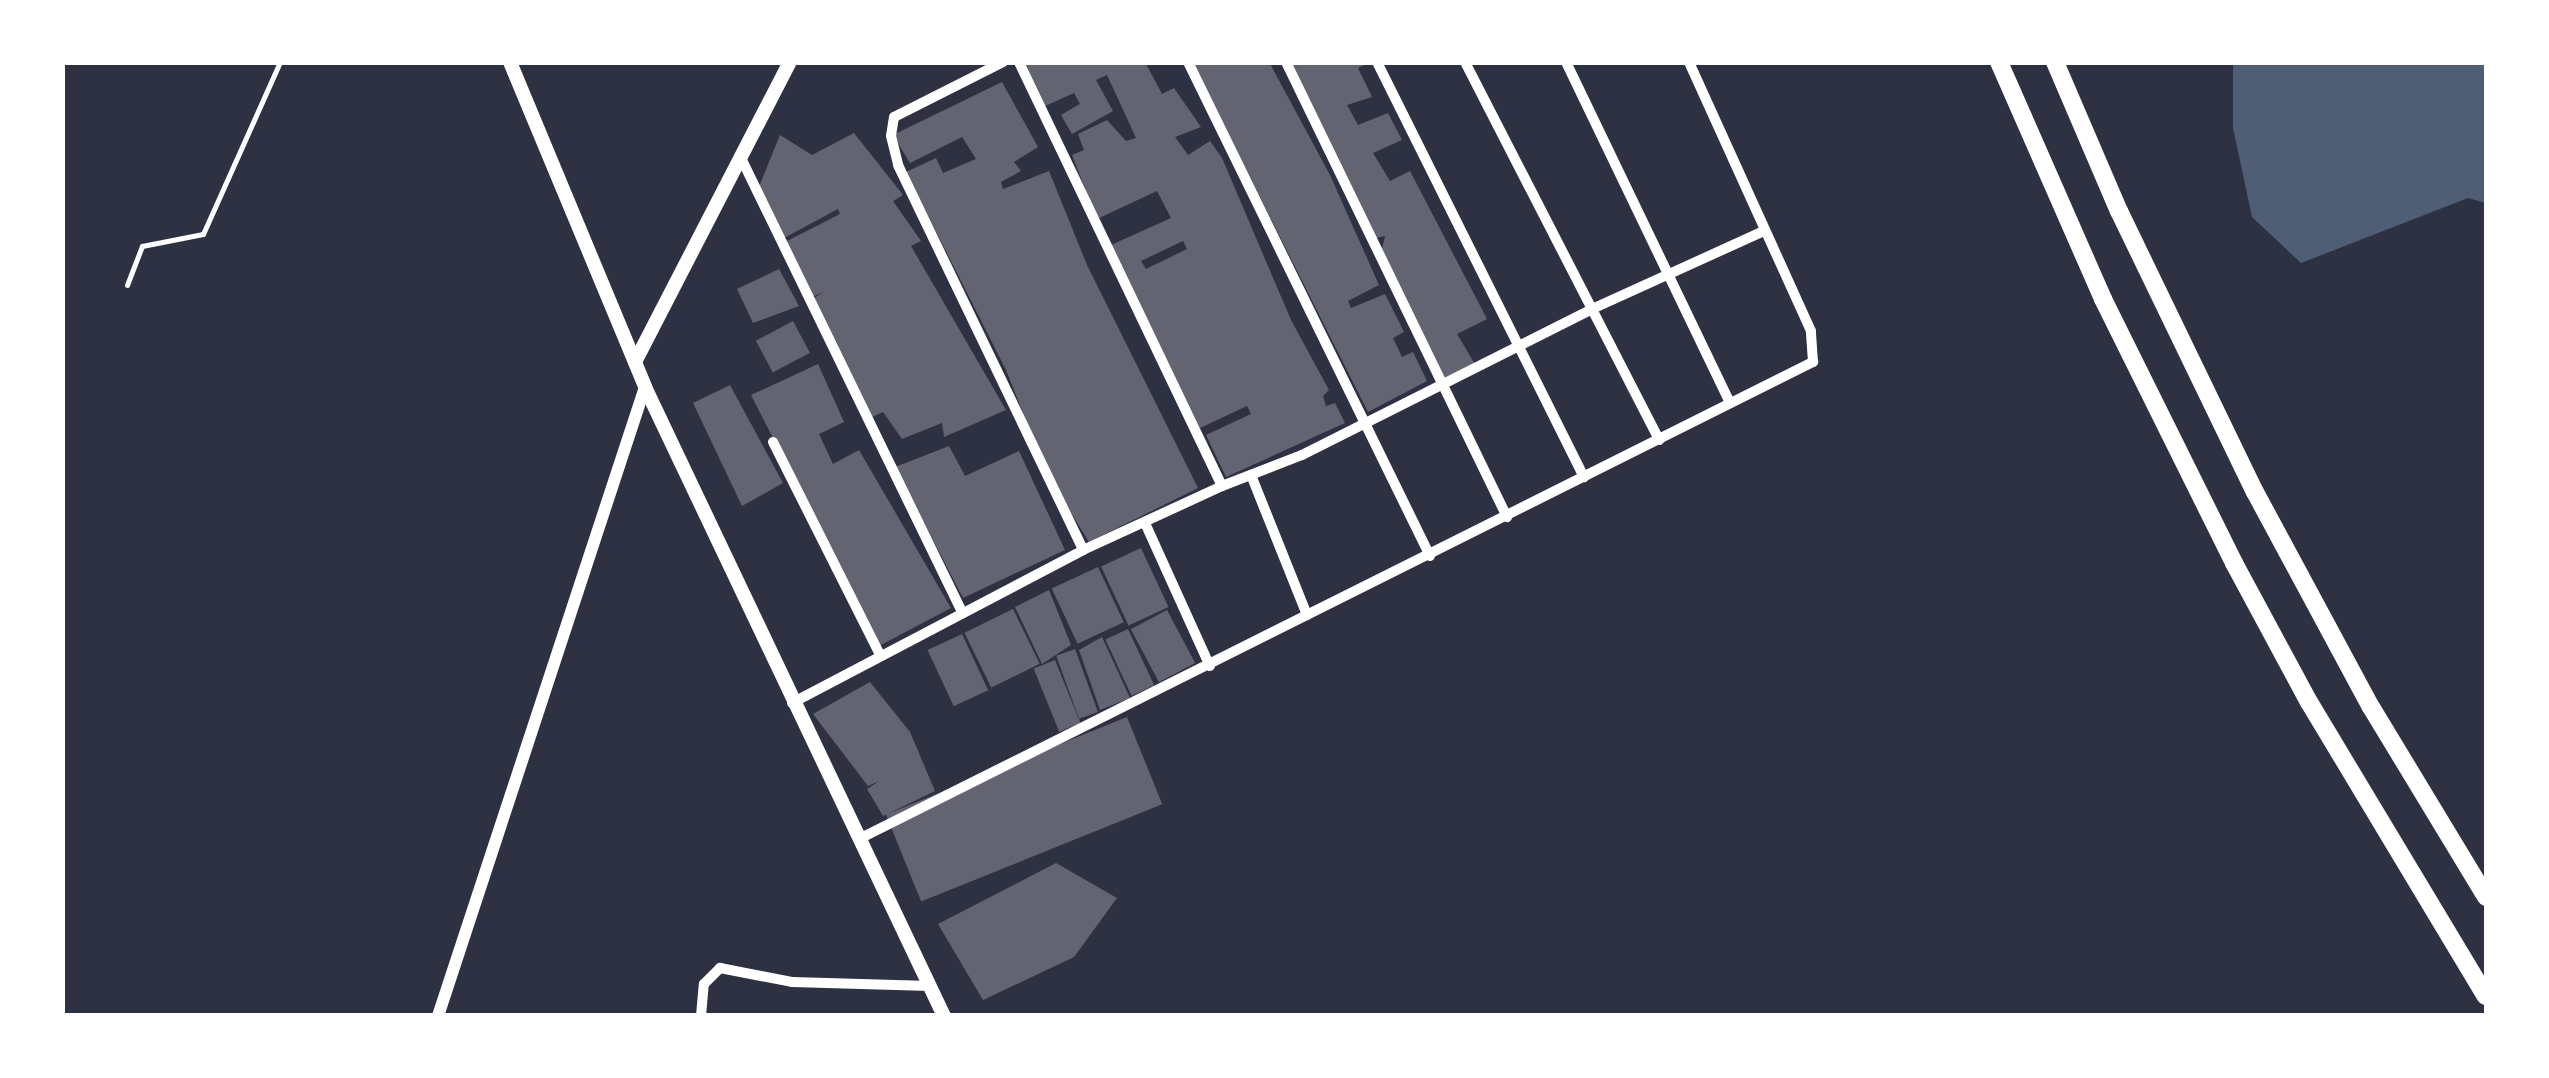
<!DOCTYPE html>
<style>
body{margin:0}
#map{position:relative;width:2549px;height:1078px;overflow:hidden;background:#2d3142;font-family:"Asap Condensed",sans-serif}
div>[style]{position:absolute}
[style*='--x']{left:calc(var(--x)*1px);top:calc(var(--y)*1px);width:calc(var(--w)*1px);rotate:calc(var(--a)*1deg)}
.water>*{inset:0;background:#4f5d75}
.building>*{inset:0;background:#626471;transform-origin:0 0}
.service>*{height:5px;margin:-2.5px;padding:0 2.5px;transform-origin:2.5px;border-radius:2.5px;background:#fff}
.minor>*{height:10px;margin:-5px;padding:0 5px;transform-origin:5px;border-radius:5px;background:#fff}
.tertiary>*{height:12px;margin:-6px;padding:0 6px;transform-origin:6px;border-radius:6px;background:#fff}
.secondary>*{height:14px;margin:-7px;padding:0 7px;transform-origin:7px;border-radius:7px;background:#fff}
.trunk>*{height:18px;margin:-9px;padding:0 9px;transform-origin:9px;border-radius:9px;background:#fff}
span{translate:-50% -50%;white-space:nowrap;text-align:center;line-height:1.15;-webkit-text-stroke:8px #fff;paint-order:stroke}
.frame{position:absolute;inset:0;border:65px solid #fff;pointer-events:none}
</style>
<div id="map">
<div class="water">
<div style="clip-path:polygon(2233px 63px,2486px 63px,2486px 203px,2468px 198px,2301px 263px,2252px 217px,2233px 128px)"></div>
</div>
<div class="building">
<div style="clip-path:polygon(evenodd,1023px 62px,1145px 62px,1162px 94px,1174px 88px,1201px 127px,1175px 137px,1188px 155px,1210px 141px,1222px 158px,1291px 320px,1329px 390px,1323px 396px,1326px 406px,1335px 403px,1345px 423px,1226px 477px,1206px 435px,1251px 414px,1247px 406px,1200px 428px,1111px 245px,1171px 218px,1157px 191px,1097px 219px,1072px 155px,1084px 150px,1078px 134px,1107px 120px,1126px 141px,1136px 138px,1107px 75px,1096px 80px,1113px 111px,1072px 134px,1061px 115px,1080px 104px,1074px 93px,1043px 107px,1023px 62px,1183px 241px,1187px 249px,1146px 269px,1141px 261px,1183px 241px)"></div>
<div style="clip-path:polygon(1192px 62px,1269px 62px,1330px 175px,1379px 285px,1348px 301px,1351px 308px,1385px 294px,1404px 332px,1393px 338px,1402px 357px,1413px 352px,1427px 381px,1368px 412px)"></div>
<div style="clip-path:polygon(1290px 62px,1370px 62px,1358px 68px,1372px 97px,1347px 105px,1358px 125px,1388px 113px,1402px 140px,1373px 153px,1390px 181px,1410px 171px,1487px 319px,1457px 334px,1475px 364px,1445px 378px,1382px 249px,1385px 236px,1376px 238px)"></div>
<div style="clip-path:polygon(1002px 82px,1038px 147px,1014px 162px,1021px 171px,1001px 182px,1003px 189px,1049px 171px,1087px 265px,1198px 488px,1089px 542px,1048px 476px,1006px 370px,906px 172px,936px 158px,943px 173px,976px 159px,962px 137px,910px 163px,893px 135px)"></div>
<div style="clip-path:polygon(854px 133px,903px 195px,893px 201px,921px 241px,911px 246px,1006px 410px,944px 437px,942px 423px,902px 439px,883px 412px,870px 418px,812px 299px,824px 292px,812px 297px,787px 241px,840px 214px,838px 209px,784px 238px,758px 189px,780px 135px,812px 155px)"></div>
<div style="clip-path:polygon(779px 269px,799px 306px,753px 323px,737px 289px)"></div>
<div style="left:793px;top:321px;width:36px;height:42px;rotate:62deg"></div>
<div style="clip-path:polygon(818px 364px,844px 422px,819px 434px,833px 464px,859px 450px,951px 608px,879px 646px,751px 395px)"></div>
<div style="clip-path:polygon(730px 385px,783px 483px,742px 506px,693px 403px)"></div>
<div style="clip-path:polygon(949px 446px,965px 476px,1019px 451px,1065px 550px,963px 598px,895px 467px)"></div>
<div style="left:1141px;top:548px;width:65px;height:44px;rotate:65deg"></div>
<div style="left:1098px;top:567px;width:61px;height:51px;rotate:65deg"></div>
<div style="clip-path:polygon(1049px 590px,1071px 645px,1042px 664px,1015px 607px)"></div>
<div style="left:1013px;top:609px;width:61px;height:54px;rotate:64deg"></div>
<div style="left:1167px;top:610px;width:60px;height:41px;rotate:62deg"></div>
<div style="left:1128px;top:629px;width:62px;height:25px;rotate:65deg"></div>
<div style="left:962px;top:634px;width:62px;height:38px;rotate:65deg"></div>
<div style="clip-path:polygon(1102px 637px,1130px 698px,1100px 710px,1079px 650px)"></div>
<div style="left:1075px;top:649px;width:67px;height:20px;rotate:70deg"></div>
<div style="left:1055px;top:660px;width:68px;height:23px;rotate:68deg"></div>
<div style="clip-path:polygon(870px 682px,910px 732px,935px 791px,883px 816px,867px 789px,879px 781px,868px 786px,813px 714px)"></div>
<div style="left:1127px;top:717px;width:94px;height:260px;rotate:68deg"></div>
<div style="clip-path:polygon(1056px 863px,1117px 898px,1074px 957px,983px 1000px,938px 924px)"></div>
</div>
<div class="service">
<div style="--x:127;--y:285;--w:42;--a:-69"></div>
<div style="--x:142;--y:246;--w:62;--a:-11.1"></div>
<div style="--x:203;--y:234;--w:188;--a:-65.9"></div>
</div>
<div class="minor">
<div style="--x:1003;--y:62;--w:122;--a:153.2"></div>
<div style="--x:894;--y:117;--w:19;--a:99"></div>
<div style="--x:891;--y:136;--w:30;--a:76"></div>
<div style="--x:898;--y:165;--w:427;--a:64.3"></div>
<div style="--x:1188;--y:62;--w:550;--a:63.9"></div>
<div style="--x:1286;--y:62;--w:506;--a:64.09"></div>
<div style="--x:1377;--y:62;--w:464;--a:63.5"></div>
<div style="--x:1465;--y:62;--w:425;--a:62.8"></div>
<div style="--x:1566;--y:62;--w:378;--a:64.3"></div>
<div style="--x:741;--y:158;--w:505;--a:64.04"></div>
<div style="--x:773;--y:442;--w:238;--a:63.3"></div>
<div style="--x:1251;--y:475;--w:151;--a:68.2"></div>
<div style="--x:1222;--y:486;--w:86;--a:-21.2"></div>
<div style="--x:1302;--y:455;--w:325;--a:-26.7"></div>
<div style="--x:1592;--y:309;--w:189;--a:-24.4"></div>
<div style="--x:1145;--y:523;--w:157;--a:65.6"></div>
<div style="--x:792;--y:703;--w:329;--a:-27.7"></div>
<div style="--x:1083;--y:550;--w:153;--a:-24.7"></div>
<div style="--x:1222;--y:486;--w:470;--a:-115.6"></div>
<div style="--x:859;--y:839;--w:1067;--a:-26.57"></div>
<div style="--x:1813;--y:362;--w:31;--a:-94"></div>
<div style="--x:1811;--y:331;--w:295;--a:-114.4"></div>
<div style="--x:701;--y:1016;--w:32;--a:-85"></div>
<div style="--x:704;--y:984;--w:23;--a:-45"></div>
<div style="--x:720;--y:968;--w:73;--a:11"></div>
<div style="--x:792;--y:982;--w:138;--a:1.7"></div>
</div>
<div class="tertiary">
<div style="--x:438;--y:1016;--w:662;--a:-71.78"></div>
</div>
<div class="secondary">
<div style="--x:510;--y:62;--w:352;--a:67.4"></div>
<div style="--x:645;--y:387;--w:696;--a:64.58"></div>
<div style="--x:635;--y:362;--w:338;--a:-62.7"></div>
</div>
<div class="trunk">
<div style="--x:1999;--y:62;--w:259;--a:66.3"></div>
<div style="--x:2103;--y:299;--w:295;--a:63.6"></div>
<div style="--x:2234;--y:563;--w:158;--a:61.7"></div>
<div style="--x:2309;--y:702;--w:343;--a:59"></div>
<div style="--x:2055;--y:62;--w:162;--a:66.8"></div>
<div style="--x:2119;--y:211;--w:312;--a:64.2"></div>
<div style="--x:2255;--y:492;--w:244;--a:61.7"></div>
<div style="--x:2371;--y:707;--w:222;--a:58.8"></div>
</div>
<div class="frame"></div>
</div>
